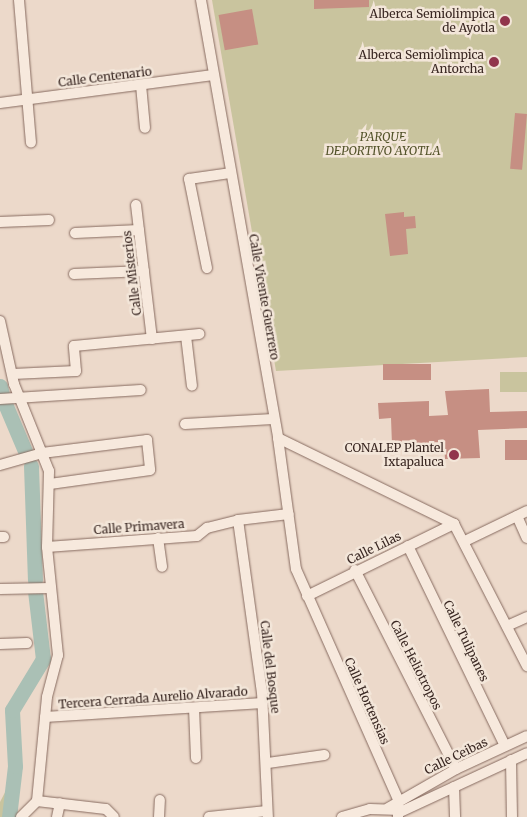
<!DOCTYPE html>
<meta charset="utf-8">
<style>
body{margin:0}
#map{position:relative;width:527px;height:817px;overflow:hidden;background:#ecd9ca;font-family:Merriweather,serif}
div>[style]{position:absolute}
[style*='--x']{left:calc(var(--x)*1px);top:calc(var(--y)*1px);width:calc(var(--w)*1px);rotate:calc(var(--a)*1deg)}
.green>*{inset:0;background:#c9c49e;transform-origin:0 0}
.river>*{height:15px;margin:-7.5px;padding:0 7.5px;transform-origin:7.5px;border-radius:7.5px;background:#aac0b5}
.building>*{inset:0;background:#c68f83;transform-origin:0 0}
.roads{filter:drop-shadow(0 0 1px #876b60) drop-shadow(0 0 1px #876b60)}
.minor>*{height:10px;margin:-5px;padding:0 5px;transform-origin:5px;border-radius:5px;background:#f7e9dd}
.dots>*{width:14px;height:14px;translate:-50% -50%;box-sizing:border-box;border:2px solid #f3e6d9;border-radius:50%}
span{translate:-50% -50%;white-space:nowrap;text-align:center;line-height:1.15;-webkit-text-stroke:5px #f3e6d9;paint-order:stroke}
.poi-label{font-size:12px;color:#392722}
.right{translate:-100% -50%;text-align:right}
.street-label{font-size:12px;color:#392722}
.park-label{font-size:12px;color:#53532a;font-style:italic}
</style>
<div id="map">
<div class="green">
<div style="clip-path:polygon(212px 0,527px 0,527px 357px,276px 371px)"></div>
<div style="left:527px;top:372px;width:20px;height:27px;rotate:90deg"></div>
<div style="clip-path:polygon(13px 777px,18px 817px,0 817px,0 802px)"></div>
</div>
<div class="river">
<div style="--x:0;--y:386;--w:9;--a:77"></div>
<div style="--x:6;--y:406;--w:49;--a:67.1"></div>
<div style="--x:31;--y:466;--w:114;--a:88"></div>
<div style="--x:9;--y:817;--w:51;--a:-83.3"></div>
<div style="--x:15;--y:766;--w:56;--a:-93.1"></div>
<div style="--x:12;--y:710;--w:60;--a:-58.7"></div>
<div style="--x:43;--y:659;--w:68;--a:-96.7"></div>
</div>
<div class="building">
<div style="clip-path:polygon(314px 0,369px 0,369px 7px,314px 9px)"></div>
<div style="left:252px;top:9px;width:36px;height:34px;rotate:80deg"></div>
<div style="left:515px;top:113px;width:12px;height:56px;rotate:5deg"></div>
<div style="clip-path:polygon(404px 212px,404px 217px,415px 216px,416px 228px,406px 229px,408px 254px,390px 256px,385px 214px)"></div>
<div style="left:431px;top:364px;width:16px;height:48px;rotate:90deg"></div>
<div style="clip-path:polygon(489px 389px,490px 412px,527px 411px,527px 428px,478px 430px,480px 458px,445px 459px,444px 442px,392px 445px,391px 418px,379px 419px,378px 403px,429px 401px,429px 416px,448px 415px,445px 391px)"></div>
<div style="left:527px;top:440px;width:20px;height:22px;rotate:90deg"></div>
</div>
<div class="roads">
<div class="minor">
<div style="--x:19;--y:0;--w:143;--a:85.2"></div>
<div style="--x:201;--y:0;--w:445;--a:80"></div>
<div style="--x:278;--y:438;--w:132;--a:82.2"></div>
<div style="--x:296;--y:569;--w:252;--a:66.1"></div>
<div style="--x:398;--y:799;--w:18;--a:90"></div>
<div style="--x:141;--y:85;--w:43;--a:84.7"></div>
<div style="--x:0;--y:103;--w:215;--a:-7.5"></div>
<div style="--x:136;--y:205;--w:135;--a:83.2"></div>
<div style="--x:0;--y:222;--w:49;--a:-2.3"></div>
<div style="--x:75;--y:233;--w:64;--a:-2.7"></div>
<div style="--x:207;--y:268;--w:91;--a:-101.4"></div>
<div style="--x:189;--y:179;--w:41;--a:-8.3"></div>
<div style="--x:74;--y:274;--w:70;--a:-2.5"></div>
<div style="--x:0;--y:321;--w:65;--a:77.5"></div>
<div style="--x:14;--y:384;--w:94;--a:68.1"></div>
<div style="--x:49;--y:471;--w:76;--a:91.5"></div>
<div style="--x:47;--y:547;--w:109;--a:84.2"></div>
<div style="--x:58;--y:655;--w:43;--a:104.7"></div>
<div style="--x:47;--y:697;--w:104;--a:95.5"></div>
<div style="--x:186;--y:336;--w:50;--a:83.2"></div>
<div style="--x:13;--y:374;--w:63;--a:-2.7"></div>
<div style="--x:76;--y:371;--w:25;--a:-95"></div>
<div style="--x:74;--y:346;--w:126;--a:-5.5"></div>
<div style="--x:0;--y:399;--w:141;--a:-3.7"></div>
<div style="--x:185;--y:424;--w:88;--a:-3.3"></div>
<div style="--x:278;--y:438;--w:196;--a:26"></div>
<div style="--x:0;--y:465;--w:44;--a:-15.9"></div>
<div style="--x:42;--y:453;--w:106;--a:-7.1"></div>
<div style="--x:147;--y:440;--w:30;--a:84"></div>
<div style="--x:150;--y:470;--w:101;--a:172"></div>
<div style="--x:517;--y:516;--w:24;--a:66"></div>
<div style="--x:238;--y:520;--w:174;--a:82.1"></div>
<div style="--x:262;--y:692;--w:125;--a:87.3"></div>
<div style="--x:454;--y:524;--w:160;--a:62.8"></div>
<div style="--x:0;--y:537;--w:4;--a:0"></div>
<div style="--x:158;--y:538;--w:29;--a:82"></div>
<div style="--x:465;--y:541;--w:69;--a:-25.8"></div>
<div style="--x:408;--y:546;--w:222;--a:64.1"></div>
<div style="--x:47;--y:547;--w:150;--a:-4.2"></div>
<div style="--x:197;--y:536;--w:13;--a:-39"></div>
<div style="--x:207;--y:528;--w:32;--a:-14"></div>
<div style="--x:238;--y:520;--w:51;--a:-6.7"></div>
<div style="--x:355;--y:570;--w:223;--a:63.1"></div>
<div style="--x:0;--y:589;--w:51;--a:-1.1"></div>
<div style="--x:307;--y:596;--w:164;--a:-26.1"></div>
<div style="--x:507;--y:626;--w:22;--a:-24"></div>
<div style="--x:0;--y:644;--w:27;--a:-2"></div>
<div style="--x:194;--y:708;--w:50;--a:87.7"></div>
<div style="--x:45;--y:717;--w:218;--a:-3.7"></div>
<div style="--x:511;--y:760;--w:57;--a:89"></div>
<div style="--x:268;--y:763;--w:57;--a:-8.1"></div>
<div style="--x:454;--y:787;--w:30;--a:88"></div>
<div style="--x:37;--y:801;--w:69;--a:6.6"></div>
<div style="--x:106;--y:809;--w:11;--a:45"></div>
<div style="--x:388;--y:808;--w:78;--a:-29.8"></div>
<div style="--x:456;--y:769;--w:78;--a:-24.9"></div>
<div style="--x:398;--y:813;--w:142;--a:-24.9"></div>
<div style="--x:21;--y:817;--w:23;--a:-45"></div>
<div style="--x:57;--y:817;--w:14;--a:-78"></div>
<div style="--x:159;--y:817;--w:17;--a:-87"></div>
<div style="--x:209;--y:817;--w:58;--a:-5.9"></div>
<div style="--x:342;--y:817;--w:29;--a:-16"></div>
<div style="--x:370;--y:809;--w:23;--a:2"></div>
</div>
</div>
<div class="dots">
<div style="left:505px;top:21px;background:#91354c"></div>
<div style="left:494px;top:62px;background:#91354c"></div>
<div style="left:454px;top:455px;background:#91354c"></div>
</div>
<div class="poi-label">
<span class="right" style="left:495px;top:21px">Alberca Semiolimpica<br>de Ayotla</span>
<span class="right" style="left:484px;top:62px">Alberca Semiolìmpica<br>Antorcha</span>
<span class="right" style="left:444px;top:455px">CONALEP Plantel<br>Ixtapaluca</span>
</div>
<div class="street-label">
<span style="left:105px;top:77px;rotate:-7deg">Calle Centenario</span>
<span style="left:132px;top:273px;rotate:-97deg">Calle Misterios</span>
<span style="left:264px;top:297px;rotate:80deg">Calle Vicente Guerrero</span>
<span style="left:139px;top:527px;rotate:-4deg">Calle Primavera</span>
<span style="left:374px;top:548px;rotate:-26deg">Calle Lilas</span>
<span style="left:466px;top:641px;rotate:64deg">Calle Tulipanes</span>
<span style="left:416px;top:665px;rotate:63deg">Calle Heliotropos</span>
<span style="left:270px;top:667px;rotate:83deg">Calle del Bosque</span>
<span style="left:153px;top:698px;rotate:-4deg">Tercera Cerrada Aurelio Alvarado</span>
<span style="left:367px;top:701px;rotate:66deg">Calle Hortensias</span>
<span style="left:456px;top:756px;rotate:-26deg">Calle Ceibas</span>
</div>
<div class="park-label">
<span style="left:383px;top:144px">PARQUE<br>DEPORTIVO AYOTLA</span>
</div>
</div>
